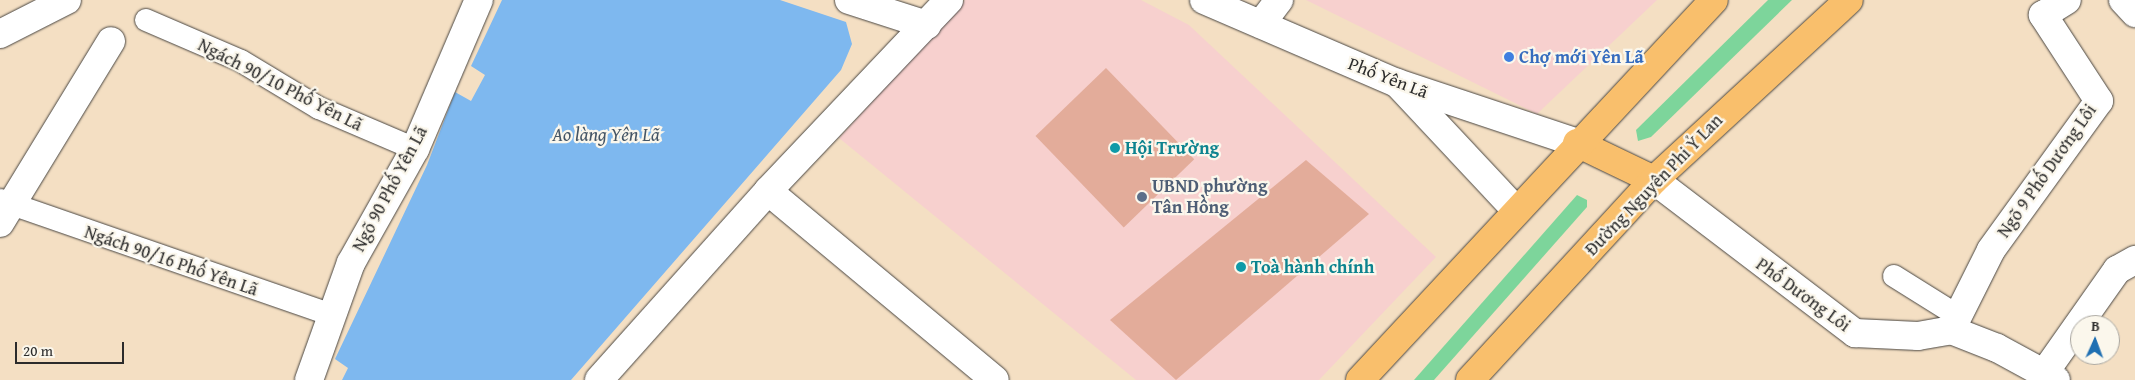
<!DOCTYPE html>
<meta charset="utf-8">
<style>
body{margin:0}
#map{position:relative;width:2135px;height:380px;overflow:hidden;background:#f4dfc3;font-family:"Gentium Book Plus",serif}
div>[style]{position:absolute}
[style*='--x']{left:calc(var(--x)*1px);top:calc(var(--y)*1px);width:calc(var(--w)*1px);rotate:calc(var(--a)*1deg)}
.built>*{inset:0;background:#f7d0ce}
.green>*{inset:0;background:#7dd59b}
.water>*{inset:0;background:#7eb8ef}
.building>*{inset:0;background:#e3ac9a;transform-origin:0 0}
.roads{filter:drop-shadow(0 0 1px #494642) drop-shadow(0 0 1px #494642)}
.service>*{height:22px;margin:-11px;padding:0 11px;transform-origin:11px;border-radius:11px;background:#fff}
.minor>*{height:28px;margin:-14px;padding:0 14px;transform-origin:14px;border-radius:14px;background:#fff}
.tertiary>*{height:28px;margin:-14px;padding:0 14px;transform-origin:14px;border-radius:14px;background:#fff}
.primary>*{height:28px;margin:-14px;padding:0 14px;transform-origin:14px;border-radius:14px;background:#f9bf6c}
.dots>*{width:14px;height:14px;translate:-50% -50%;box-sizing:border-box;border:2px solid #fbf7ec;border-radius:50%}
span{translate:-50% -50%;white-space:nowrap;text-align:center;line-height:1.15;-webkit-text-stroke:4.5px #fbf7ec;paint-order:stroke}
.shop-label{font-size:18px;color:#366cbe;font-weight:700}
.left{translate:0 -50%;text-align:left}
.street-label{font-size:18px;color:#2b2b2b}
.culture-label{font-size:18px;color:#0d838f;font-weight:700}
.service-label{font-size:18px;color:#4e5e75;font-weight:700}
.water-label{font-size:19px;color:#456;font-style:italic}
.north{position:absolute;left:2070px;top:315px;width:50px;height:50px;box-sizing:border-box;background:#fbf7ec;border:1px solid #a8a59f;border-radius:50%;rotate:2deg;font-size:14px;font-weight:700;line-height:20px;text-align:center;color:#2b2b2b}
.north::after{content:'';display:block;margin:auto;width:18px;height:22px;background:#1f6fb2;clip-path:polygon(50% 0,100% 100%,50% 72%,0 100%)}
.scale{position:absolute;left:15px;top:342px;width:109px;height:22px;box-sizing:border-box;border:2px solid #2b2b2b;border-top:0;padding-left:6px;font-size:15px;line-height:18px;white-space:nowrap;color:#2b2b2b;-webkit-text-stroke:4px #fbf7ec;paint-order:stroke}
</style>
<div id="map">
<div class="built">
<div style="clip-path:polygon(965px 0,1141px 0,1189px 25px,1436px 257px,1319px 380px,1136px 380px,839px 138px)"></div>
<div style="clip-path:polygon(1306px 0,1657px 0,1537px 114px)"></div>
</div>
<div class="green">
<div style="clip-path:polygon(1768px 0,1792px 0,1651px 137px,1638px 141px,1636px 130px)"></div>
<div style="clip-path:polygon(1577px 195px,1587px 200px,1587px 207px,1434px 380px,1414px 380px)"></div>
</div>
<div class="water">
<div style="clip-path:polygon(502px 0,780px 0,846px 22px,852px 44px,841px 70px,571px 380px,342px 380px,348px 368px,335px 359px,427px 165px,455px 92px,471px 101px,485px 75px,471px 66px)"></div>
</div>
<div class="building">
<div style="left:1106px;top:68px;width:127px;height:98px;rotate:46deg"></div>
<div style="clip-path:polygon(1306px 160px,1369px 214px,1176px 380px,1110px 320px)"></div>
</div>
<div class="roads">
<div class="service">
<div style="--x:146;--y:20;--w:103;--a:23.3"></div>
<div style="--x:241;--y:61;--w:91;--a:31.1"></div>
<div style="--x:319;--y:108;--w:104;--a:23.1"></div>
<div style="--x:0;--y:200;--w:349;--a:19.1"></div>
<div style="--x:1894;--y:276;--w:75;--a:32"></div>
</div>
<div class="minor">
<div style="--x:849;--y:0;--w:82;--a:17.8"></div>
<div style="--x:949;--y:0;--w:263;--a:133.5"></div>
<div style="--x:768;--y:191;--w:295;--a:39.8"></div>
<div style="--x:2123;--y:0;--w:18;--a:47"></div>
<div style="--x:1261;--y:24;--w:30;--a:-53"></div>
<div style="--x:0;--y:34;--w:75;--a:-26.9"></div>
<div style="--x:1397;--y:83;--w:173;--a:46.9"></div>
<div style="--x:0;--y:223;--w:213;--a:-58.6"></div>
<div style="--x:1951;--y:330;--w:89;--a:-63.4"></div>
<div style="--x:1991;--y:250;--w:184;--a:-54.1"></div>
<div style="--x:2099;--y:101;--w:103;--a:-123.1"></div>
<div style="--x:2043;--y:15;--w:28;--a:-32"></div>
<div style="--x:2045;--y:372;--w:125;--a:-54.8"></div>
<div style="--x:2117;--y:270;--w:21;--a:-29"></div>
<div style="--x:309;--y:380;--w:124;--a:-70.3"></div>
<div style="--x:351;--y:263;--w:131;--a:-60.7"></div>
<div style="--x:415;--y:149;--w:162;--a:-66.8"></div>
<div style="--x:599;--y:380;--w:254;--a:-48.2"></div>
</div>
<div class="tertiary">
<div style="--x:1204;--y:0;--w:210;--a:23.3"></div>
<div style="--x:1397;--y:83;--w:190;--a:18.4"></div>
<div style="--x:1654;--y:180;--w:253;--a:37.3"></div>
<div style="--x:1855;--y:333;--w:63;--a:2.7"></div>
<div style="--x:1918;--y:336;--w:34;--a:-10"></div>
<div style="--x:1951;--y:330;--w:49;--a:21.4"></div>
<div style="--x:1997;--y:348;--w:67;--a:28.5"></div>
</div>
<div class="primary">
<div style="--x:1577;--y:143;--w:85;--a:25.7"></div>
<div style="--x:1360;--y:380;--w:519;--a:-47.03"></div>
<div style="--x:1470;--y:380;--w:272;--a:-47.4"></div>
<div style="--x:1654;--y:180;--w:265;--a:-42.7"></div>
</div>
</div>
<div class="dots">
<div style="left:1509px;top:57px;background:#3f7fe0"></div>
<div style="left:1115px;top:148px;background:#0f9aa8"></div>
<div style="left:1142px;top:197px;background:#5c6f8a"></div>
<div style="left:1241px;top:267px;background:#0f9aa8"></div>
</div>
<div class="shop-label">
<span class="left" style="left:1519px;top:57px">Chợ mới Yên Lã</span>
</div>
<div class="street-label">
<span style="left:1388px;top:78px;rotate:21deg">Phố Yên Lã</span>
<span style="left:280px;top:85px;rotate:27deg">Ngách 90/10 Phố Yên Lã</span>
<span style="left:2047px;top:171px;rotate:-55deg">Ngõ 9 Phố Dương Lôi</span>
<span style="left:1654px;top:185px;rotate:-46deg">Đường Nguyên Phi Ỷ Lan</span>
<span style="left:390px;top:189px;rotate:-62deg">Ngõ 90 Phố Yên Lã</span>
<span style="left:171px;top:261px;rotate:19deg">Ngách 90/16 Phố Yên Lã</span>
<span style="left:1803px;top:295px;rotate:36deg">Phố Dương Lôi</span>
</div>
<div class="culture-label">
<span class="left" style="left:1125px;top:148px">Hội Trường</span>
<span class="left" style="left:1251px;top:267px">Toà hành chính</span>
</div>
<div class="service-label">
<span class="left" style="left:1152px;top:197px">UBND phường<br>Tân Hồng</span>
</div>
<div class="water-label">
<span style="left:606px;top:135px">Ao làng Yên Lã</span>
</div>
<div class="north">B</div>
<div class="scale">20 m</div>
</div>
